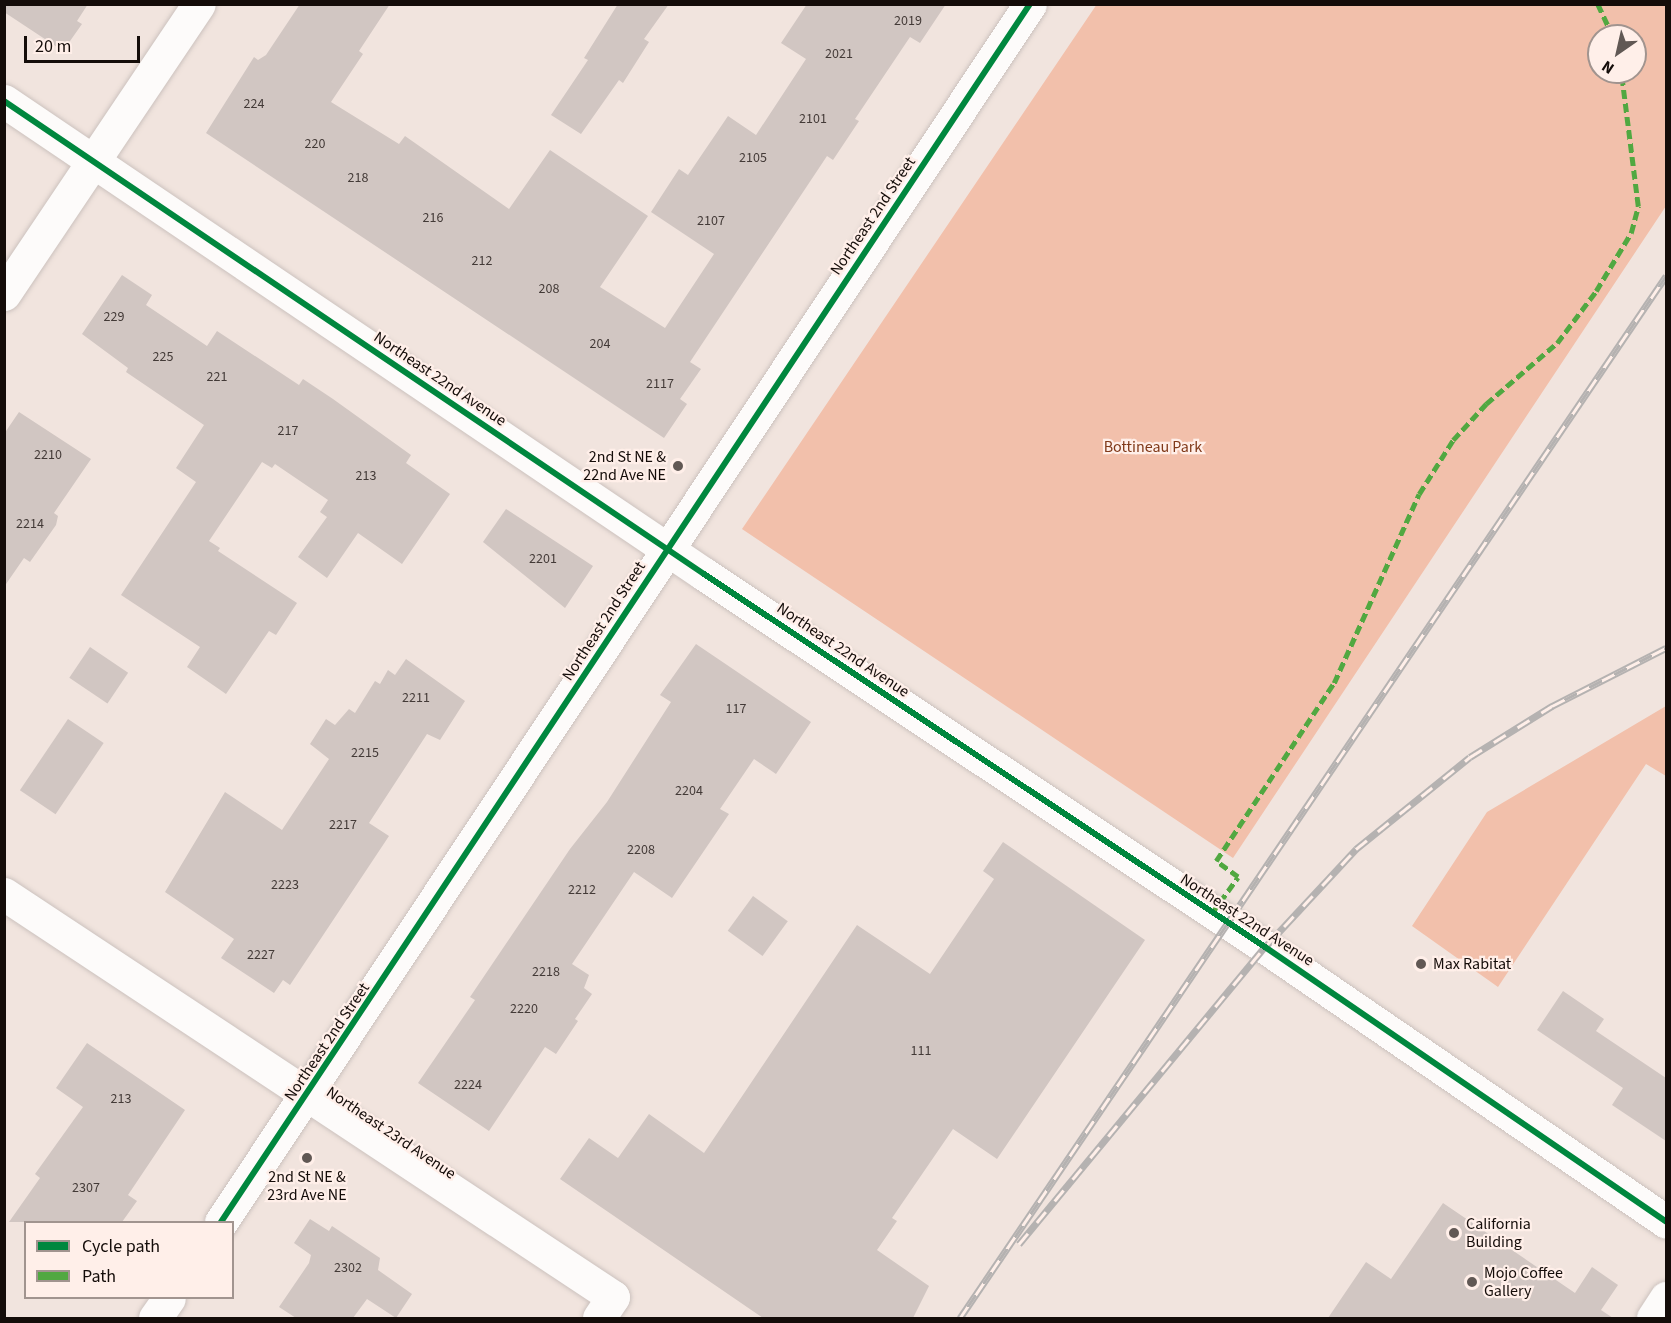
<!DOCTYPE html>
<style>
body{margin:0}
#map{position:relative;width:1671px;height:1323px;overflow:hidden;background:#f1e4de;font-family:"Source Sans 3",sans-serif}
div>[style]{position:absolute}
[style*='--x']{left:calc(var(--x)*1px);top:calc(var(--y)*1px);width:calc(var(--w)*1px);rotate:calc(var(--a)*1deg)}
.green>*{inset:0;background:#f2c0ab}
.building>*{inset:0;background:#d1c6c2;transform-origin:0 0}
.roads{filter:drop-shadow(0 0 2px #ccc2be) drop-shadow(0 0 2px #ccc2be)}
.minor>*{height:33px;margin:-16.5px;padding:0 16.5px;transform-origin:16.5px;border-radius:16.5px;background:#fdfbfa}
.rail>*{height:7px;margin-top:-3.5px;transform-origin:0;background:repeating-linear-gradient(90deg,#ffefe9 0 14px,#b5b2b1 0 28px);box-sizing:border-box;border-block:2px solid #b5b2b1}
.quiet>*{height:4.5px;margin-top:-2.25px;transform-origin:0;background:repeating-linear-gradient(90deg,#51a841 0 9px,transparent 0 13.5px)}
.cycleway>*{height:6px;margin:-3px;padding:0 3px;transform-origin:3px;border-radius:3px;background:#00873e}
.dots>*{width:16px;height:16px;translate:-50% -50%;box-sizing:border-box;border:3px solid #ffefe9;border-radius:50%}
span{translate:-50% -50%;white-space:nowrap;text-align:center;line-height:1.15;-webkit-text-stroke:4.5px #ffefe9;paint-order:stroke}
.number-label{font-size:14px;color:#433a37}
.number-label span{-webkit-text-stroke-width:0}
.street-label{font-size:16px;color:#140c09}
.park-label{font-size:16px;color:#803919}
.poi-label{font-size:16px;color:#140c09}
.right{translate:-100% -50%;text-align:right}
.left{translate:0 -50%;text-align:left}
.frame{position:absolute;inset:0;border:6px solid #140c09;pointer-events:none}
.legend{position:absolute;left:24px;top:1221px;width:210px;height:78px;box-sizing:border-box;background:#ffefe9;border:2px solid #a1948f;margin:0;padding:8px 10px;list-style:none;font-size:18px;color:#140c09}
.legend li{display:flex;align-items:center;gap:12px;height:30px}
.legend b{width:30px;border:2px solid #a1948f}
.north{position:absolute;left:1587px;top:24px;width:60px;height:60px;box-sizing:border-box;background:#ffefe9;border:2px solid #a1948f;border-radius:50%;rotate:214deg;font-size:16px;font-weight:700;line-height:24px;text-align:center;color:#140c09}
.north::after{content:'';display:block;margin:auto;width:21px;height:27px;background:#615854;clip-path:polygon(50% 0,100% 100%,50% 72%,0 100%)}
.scale{position:absolute;left:24px;top:36px;width:116px;height:27px;box-sizing:border-box;border:3px solid #140c09;border-top:0;padding-left:8px;font-size:18px;line-height:21px;white-space:nowrap;color:#140c09;-webkit-text-stroke:4px #ffefe9;paint-order:stroke}
</style>
<div id="map">
<div class="green">
<div style="clip-path:polygon(evenodd,1097px 4px,1666px 5px,1666px 206px,1233px 858px,742px 529px,1097px 4px,1599px 36px,1635px 36px,1635px 72px,1599px 72px,1599px 36px)"></div>
<div style="clip-path:polygon(1666px 706px,1666px 776px,1646px 764px,1498px 987px,1412px 926px,1487px 812px)"></div>
</div>
<div class="building">
<div style="clip-path:polygon(4px 4px,88px 4px,77px 21px,82px 24px,63px 51px,4px 12px)"></div>
<div style="clip-path:polygon(300px 4px,390px 4px,359px 51px,363px 54px,331px 102px,399px 144px,405px 136px,509px 209px,550px 150px,648px 216px,600px 287px,665px 328px,714px 254px,651px 212px,679px 169px,688px 175px,728px 116px,756px 135px,806px 59px,781px 43px,807px 4px,946px 4px,920px 43px,910px 37px,855px 119px,859px 121px,833px 160px,827px 156px,690px 362px,701px 369px,680px 399px,687px 404px,664px 438px,206px 133px,254px 57px,258px 60px,266px 55px)"></div>
<div style="clip-path:polygon(618px 4px,669px 4px,644px 39px,649px 42px,623px 83px,619px 80px,581px 134px,551px 115px,588px 60px,584px 58px)"></div>
<div style="clip-path:polygon(122px 275px,152px 295px,146px 305px,207px 346px,217px 331px,299px 385px,303px 379px,333px 399px,411px 455px,406px 463px,450px 494px,402px 564px,358px 533px,327px 578px,298px 557px,327px 517px,320px 512px,328px 500px,275px 464px,272px 468px,262px 462px,209px 541px,220px 548px,218px 551px,297px 603px,276px 635px,269px 631px,226px 694px,187px 667px,200px 647px,121px 595px,196px 482px,176px 468px,204px 425px,126px 372px,128px 368px,82px 334px)"></div>
<div style="clip-path:polygon(19px 412px,91px 459px,54px 513px,58px 516px,56px 525px,30px 562px,24px 558px,4px 587px,4px 434px)"></div>
<div style="clip-path:polygon(506px 509px,593px 566px,565px 608px,483px 542px)"></div>
<div style="clip-path:polygon(696px 644px,811px 722px,776px 774px,754px 759px,720px 809px,729px 814px,672px 898px,634px 872px,572px 964px,589px 975px,584px 988px,592px 994px,575px 1019px,578px 1021px,556px 1054px,545px 1047px,489px 1131px,418px 1083px,475px 1000px,470px 997px,570px 849px,607px 802px,671px 702px,660px 695px)"></div>
<div style="left:90px;top:647px;width:46px;height:37px;rotate:34deg"></div>
<div style="clip-path:polygon(406px 659px,465px 701px,440px 740px,427px 734px,369px 823px,389px 836px,290px 985px,283px 980px,274px 993px,221px 958px,234px 939px,165px 892px,225px 792px,282px 830px,329px 759px,310px 744px,326px 719px,335px 725px,349px 709px,355px 713px,375px 681px,380px 684px,388px 670px,395px 675px)"></div>
<div style="left:68px;top:719px;width:43px;height:86px;rotate:34deg"></div>
<div style="clip-path:polygon(1003px 842px,1145px 940px,997px 1159px,953px 1129px,892px 1218px,897px 1221px,877px 1250px,929px 1286px,913px 1318px,763px 1318px,560px 1179px,589px 1138px,618px 1158px,649px 1114px,704px 1153px,857px 925px,930px 974px,994px 879px,983px 871px)"></div>
<div style="left:753px;top:896px;width:43px;height:43px;rotate:36deg"></div>
<div style="clip-path:polygon(1563px 991px,1604px 1019px,1596px 1031px,1666px 1078px,1666px 1141px,1612px 1105px,1623px 1088px,1537px 1030px)"></div>
<div style="clip-path:polygon(87px 1043px,185px 1110px,128px 1195px,137px 1201px,122px 1222px,9px 1222px,40px 1178px,35px 1174px,83px 1107px,56px 1088px)"></div>
<div style="clip-path:polygon(1443px 1203px,1575px 1293px,1592px 1267px,1618px 1285px,1601px 1310px,1613px 1318px,1328px 1318px,1366px 1262px,1391px 1279px)"></div>
<div style="clip-path:polygon(310px 1219px,329px 1231px,332px 1226px,380px 1258px,378px 1270px,412px 1294px,396px 1318px,367px 1299px,353px 1318px,296px 1318px,279px 1307px,309px 1263px,311px 1255px,294px 1243px)"></div>
</div>
<div class="roads">
<div class="minor">
<div style="--x:4;--y:101;--w:845;--a:34.05"></div>
<div style="--x:704;--y:574;--w:674;--a:33.62"></div>
<div style="--x:1265;--y:947;--w:486;--a:34.4"></div>
<div style="--x:4;--y:294;--w:349;--a:-56.1"></div>
<div style="--x:4;--y:894;--w:730;--a:33.49"></div>
<div style="--x:613;--y:1297;--w:25;--a:124"></div>
<div style="--x:221;--y:1222;--w:1462;--a:-56.41"></div>
<div style="--x:155;--y:1318;--w:24;--a:-55"></div>
<div style="--x:1653;--y:1318;--w:24;--a:-57"></div>
</div>
</div>
<div class="rail">
<div style="--x:1019;--y:1244;--w:386;--a:-50.4"></div>
<div style="--x:1265;--y:947;--w:134;--a:-47.1"></div>
<div style="--x:1356;--y:849;--w:146;--a:-38.9"></div>
<div style="--x:1470;--y:757;--w:97;--a:-31.9"></div>
<div style="--x:1552;--y:706;--w:128;--a:-27"></div>
<div style="--x:960;--y:1318;--w:1259;--a:-55.88"></div>
</div>
<div class="quiet">
<div style="--x:1598;--y:4;--w:35;--a:65"></div>
<div style="--x:1212;--y:913;--w:44;--a:-54.2"></div>
<div style="--x:1238;--y:877;--w:27;--a:-144"></div>
<div style="--x:1216;--y:861;--w:214;--a:-56.5"></div>
<div style="--x:1334;--y:683;--w:207;--a:-65.8"></div>
<div style="--x:1419;--y:494;--w:64;--a:-57.8"></div>
<div style="--x:1453;--y:440;--w:49;--a:-47.5"></div>
<div style="--x:1486;--y:404;--w:94;--a:-40.7"></div>
<div style="--x:1557;--y:343;--w:65;--a:-53.1"></div>
<div style="--x:1596;--y:291;--w:68;--a:-58.9"></div>
<div style="--x:1631;--y:233;--w:28;--a:-75"></div>
<div style="--x:1638;--y:206;--w:135;--a:-97.2"></div>
</div>
<div class="cycleway">
<div style="--x:4;--y:101;--w:845;--a:34.05"></div>
<div style="--x:704;--y:574;--w:674;--a:33.62"></div>
<div style="--x:1265;--y:947;--w:486;--a:34.4"></div>
<div style="--x:221;--y:1222;--w:1462;--a:-56.41"></div>
</div>
<div class="dots">
<div style="left:678px;top:466px;background:#615854"></div>
<div style="left:1421px;top:964px;background:#615854"></div>
<div style="left:307px;top:1158px;background:#615854"></div>
<div style="left:1454px;top:1233px;background:#615854"></div>
<div style="left:1472px;top:1282px;background:#615854"></div>
</div>
<div class="number-label">
<span style="left:908px;top:21px">2019</span>
<span style="left:839px;top:54px">2021</span>
<span style="left:254px;top:104px">224</span>
<span style="left:813px;top:119px">2101</span>
<span style="left:315px;top:144px">220</span>
<span style="left:753px;top:158px">2105</span>
<span style="left:358px;top:178px">218</span>
<span style="left:433px;top:218px">216</span>
<span style="left:711px;top:221px">2107</span>
<span style="left:482px;top:261px">212</span>
<span style="left:549px;top:289px">208</span>
<span style="left:114px;top:317px">229</span>
<span style="left:600px;top:344px">204</span>
<span style="left:163px;top:357px">225</span>
<span style="left:217px;top:377px">221</span>
<span style="left:660px;top:384px">2117</span>
<span style="left:288px;top:431px">217</span>
<span style="left:48px;top:455px">2210</span>
<span style="left:366px;top:476px">213</span>
<span style="left:30px;top:524px">2214</span>
<span style="left:543px;top:559px">2201</span>
<span style="left:416px;top:698px">2211</span>
<span style="left:736px;top:709px">117</span>
<span style="left:365px;top:753px">2215</span>
<span style="left:689px;top:791px">2204</span>
<span style="left:343px;top:825px">2217</span>
<span style="left:641px;top:850px">2208</span>
<span style="left:285px;top:885px">2223</span>
<span style="left:582px;top:890px">2212</span>
<span style="left:261px;top:955px">2227</span>
<span style="left:546px;top:972px">2218</span>
<span style="left:524px;top:1009px">2220</span>
<span style="left:921px;top:1051px">111</span>
<span style="left:468px;top:1085px">2224</span>
<span style="left:121px;top:1099px">213</span>
<span style="left:86px;top:1188px">2307</span>
<span style="left:348px;top:1268px">2302</span>
</div>
<div class="street-label">
<span style="left:873px;top:216px;rotate:-56deg">Northeast 2nd Street</span>
<span style="left:440px;top:379px;rotate:34deg">Northeast 22nd Avenue</span>
<span style="left:604px;top:621px;rotate:-57deg">Northeast 2nd Street</span>
<span style="left:843px;top:650px;rotate:34deg">Northeast 22nd Avenue</span>
<span style="left:1247px;top:920px;rotate:33deg">Northeast 22nd Avenue</span>
<span style="left:327px;top:1042px;rotate:-56deg">Northeast 2nd Street</span>
<span style="left:391px;top:1133px;rotate:34deg">Northeast 23rd Avenue</span>
</div>
<div class="park-label">
<span style="left:1153px;top:447px">Bottineau Park</span>
</div>
<div class="poi-label">
<span class="right" style="left:666px;top:466px">2nd St NE &amp;<br>22nd Ave NE</span>
<span class="left" style="left:1433px;top:964px">Max Rabitat</span>
<span style="left:307px;top:1186px">2nd St NE &amp;<br>23rd Ave NE</span>
<span class="left" style="left:1466px;top:1233px">California<br>Building</span>
<span class="left" style="left:1484px;top:1282px">Mojo Coffee<br>Gallery</span>
</div>
<div class="frame"></div>
<ul class="legend">
<li><b style="height:8px;background:#00873e"></b>Cycle path</li>
<li><b style="height:8px;background:#51a841"></b>Path</li>
</ul>
<div class="north">N</div>
<div class="scale">20 m</div>
</div>
